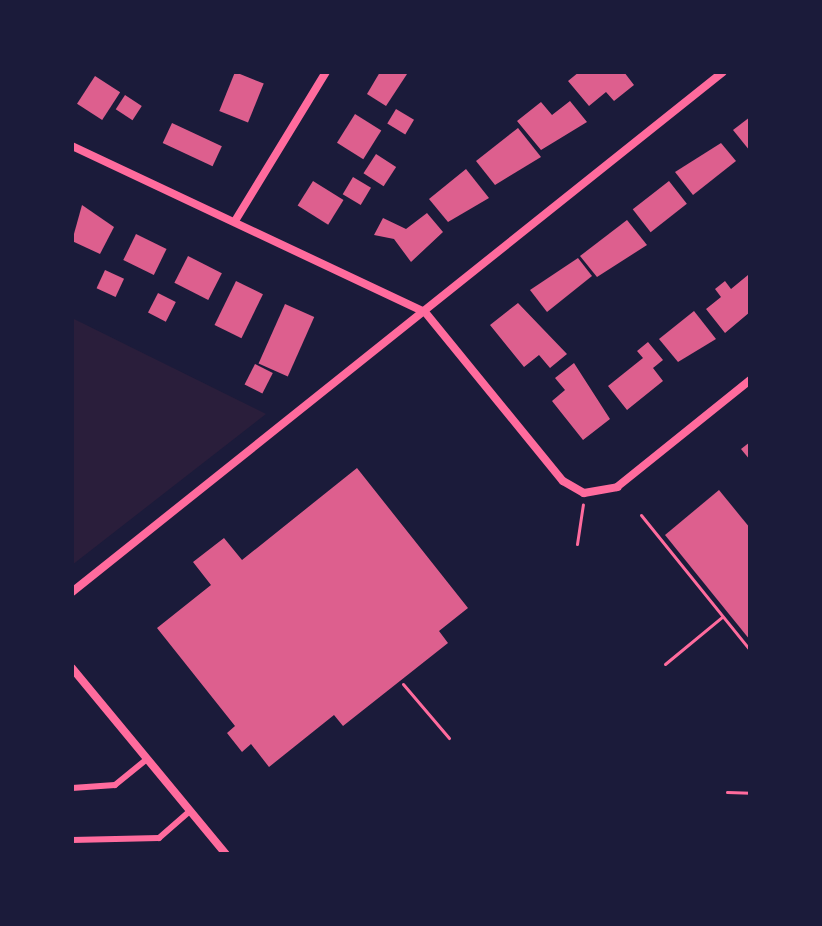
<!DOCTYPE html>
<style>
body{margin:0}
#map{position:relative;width:822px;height:926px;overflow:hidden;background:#1b1b3a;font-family:Jost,sans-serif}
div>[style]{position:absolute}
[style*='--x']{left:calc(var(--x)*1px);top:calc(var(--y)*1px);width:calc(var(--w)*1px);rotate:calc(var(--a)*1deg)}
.green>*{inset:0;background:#2a1e3b}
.building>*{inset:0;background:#dd5f8e;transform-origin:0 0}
.path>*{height:3px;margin:-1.5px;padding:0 1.5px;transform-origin:1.5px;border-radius:1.5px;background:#ff6b9d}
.service>*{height:6px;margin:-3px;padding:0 3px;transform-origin:3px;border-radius:3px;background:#ff6b9d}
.minor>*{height:8px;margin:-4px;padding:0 4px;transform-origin:4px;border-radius:4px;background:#ff6b9d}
span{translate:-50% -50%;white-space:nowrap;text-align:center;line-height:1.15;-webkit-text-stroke:8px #1b1b3a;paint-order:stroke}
.frame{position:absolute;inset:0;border:74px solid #1b1b3a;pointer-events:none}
</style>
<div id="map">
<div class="green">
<div style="clip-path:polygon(72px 318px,266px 414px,72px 565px)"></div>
</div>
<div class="building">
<div style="left:235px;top:72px;width:31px;height:42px;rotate:22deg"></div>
<div style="clip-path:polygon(380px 72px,407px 74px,386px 106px,367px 94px)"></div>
<div style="clip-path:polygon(579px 72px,624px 72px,634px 85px,614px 101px,606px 92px,589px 106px,568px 81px)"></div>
<div style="left:95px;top:76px;width:30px;height:33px;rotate:33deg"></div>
<div style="left:125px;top:95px;width:20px;height:17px;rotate:33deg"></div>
<div style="clip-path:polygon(570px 101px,587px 122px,541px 150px,517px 121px,541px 102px,552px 115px)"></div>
<div style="left:396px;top:109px;width:21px;height:17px;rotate:31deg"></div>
<div style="left:355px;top:114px;width:31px;height:34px;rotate:32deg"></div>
<div style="clip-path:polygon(750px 117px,750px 151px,733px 130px)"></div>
<div style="left:172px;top:123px;width:55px;height:22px;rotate:25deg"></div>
<div style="clip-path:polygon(518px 128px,541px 157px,495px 185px,476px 161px)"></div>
<div style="clip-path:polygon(721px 143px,736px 161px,693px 195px,675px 172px)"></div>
<div style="left:376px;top:154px;width:24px;height:23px;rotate:33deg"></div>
<div style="clip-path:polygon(466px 169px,489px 198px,448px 222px,429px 199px)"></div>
<div style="left:353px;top:177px;width:21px;height:20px;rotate:31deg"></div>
<div style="left:313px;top:181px;width:36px;height:29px;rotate:32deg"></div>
<div style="left:669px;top:181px;width:29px;height:46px;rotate:52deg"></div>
<div style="clip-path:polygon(82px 205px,114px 227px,100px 254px,72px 241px)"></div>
<div style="clip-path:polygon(427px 213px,443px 232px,411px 262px,394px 239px,374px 235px,383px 218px,406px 229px)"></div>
<div style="clip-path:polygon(627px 220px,647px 245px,597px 277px,580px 256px)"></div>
<div style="left:136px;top:234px;width:34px;height:29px;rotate:26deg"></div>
<div style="left:188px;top:256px;width:38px;height:30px;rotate:27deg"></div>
<div style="clip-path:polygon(578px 258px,592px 276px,547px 312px,530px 290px)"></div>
<div style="left:105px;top:270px;width:21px;height:20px;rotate:25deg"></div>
<div style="clip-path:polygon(748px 275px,750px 312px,725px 333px,706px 309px,721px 297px,715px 289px,725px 281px,731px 289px)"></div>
<div style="left:236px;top:281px;width:30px;height:49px;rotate:26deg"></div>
<div style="left:158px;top:293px;width:20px;height:22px;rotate:27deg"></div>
<div style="clip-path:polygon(518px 303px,567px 354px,550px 368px,539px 355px,524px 367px,490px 325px)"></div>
<div style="left:285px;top:304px;width:32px;height:65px;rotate:24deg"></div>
<div style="clip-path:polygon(694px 311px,716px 339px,678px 362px,659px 339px)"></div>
<div style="clip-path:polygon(648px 342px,663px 360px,653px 368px,663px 381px,627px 410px,608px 386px,643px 358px,637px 351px)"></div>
<div style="clip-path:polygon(574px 363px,610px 419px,583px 440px,552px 401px,565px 390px,555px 378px)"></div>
<div style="left:255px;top:364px;width:20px;height:23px;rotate:27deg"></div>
<div style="clip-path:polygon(750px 442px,750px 460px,741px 449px)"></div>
<div style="clip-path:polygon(357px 468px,468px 608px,439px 631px,448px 643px,343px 726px,334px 715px,269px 767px,251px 744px,242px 752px,227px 733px,235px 726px,157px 628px,211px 585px,193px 562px,224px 538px,242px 560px)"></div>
<div style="clip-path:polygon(719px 490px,750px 528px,750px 640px,665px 535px)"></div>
</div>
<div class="path">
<div style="--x:641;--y:515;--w:174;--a:51.1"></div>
<div style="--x:577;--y:544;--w:40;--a:-81.5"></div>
<div style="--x:665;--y:664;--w:74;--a:-39.5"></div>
<div style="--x:403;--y:684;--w:71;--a:49.6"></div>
<div style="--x:727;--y:792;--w:23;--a:2"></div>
</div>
<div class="service">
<div style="--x:72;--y:788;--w:43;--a:-4"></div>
<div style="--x:115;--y:785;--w:41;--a:-39.1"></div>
<div style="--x:72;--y:840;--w:87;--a:-1.3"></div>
<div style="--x:159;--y:838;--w:41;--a:-41.1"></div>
</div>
<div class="minor">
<div style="--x:72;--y:146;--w:390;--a:25.2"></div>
<div style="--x:425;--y:312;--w:218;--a:50.8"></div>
<div style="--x:563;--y:481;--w:24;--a:30"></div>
<div style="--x:584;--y:493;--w:34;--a:-10"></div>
<div style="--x:617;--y:487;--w:171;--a:-38.8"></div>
<div style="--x:235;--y:221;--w:175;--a:-58.6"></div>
<div style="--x:72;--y:592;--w:833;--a:-38.62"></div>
<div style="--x:72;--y:668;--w:241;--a:50.4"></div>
</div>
<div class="frame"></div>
</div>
